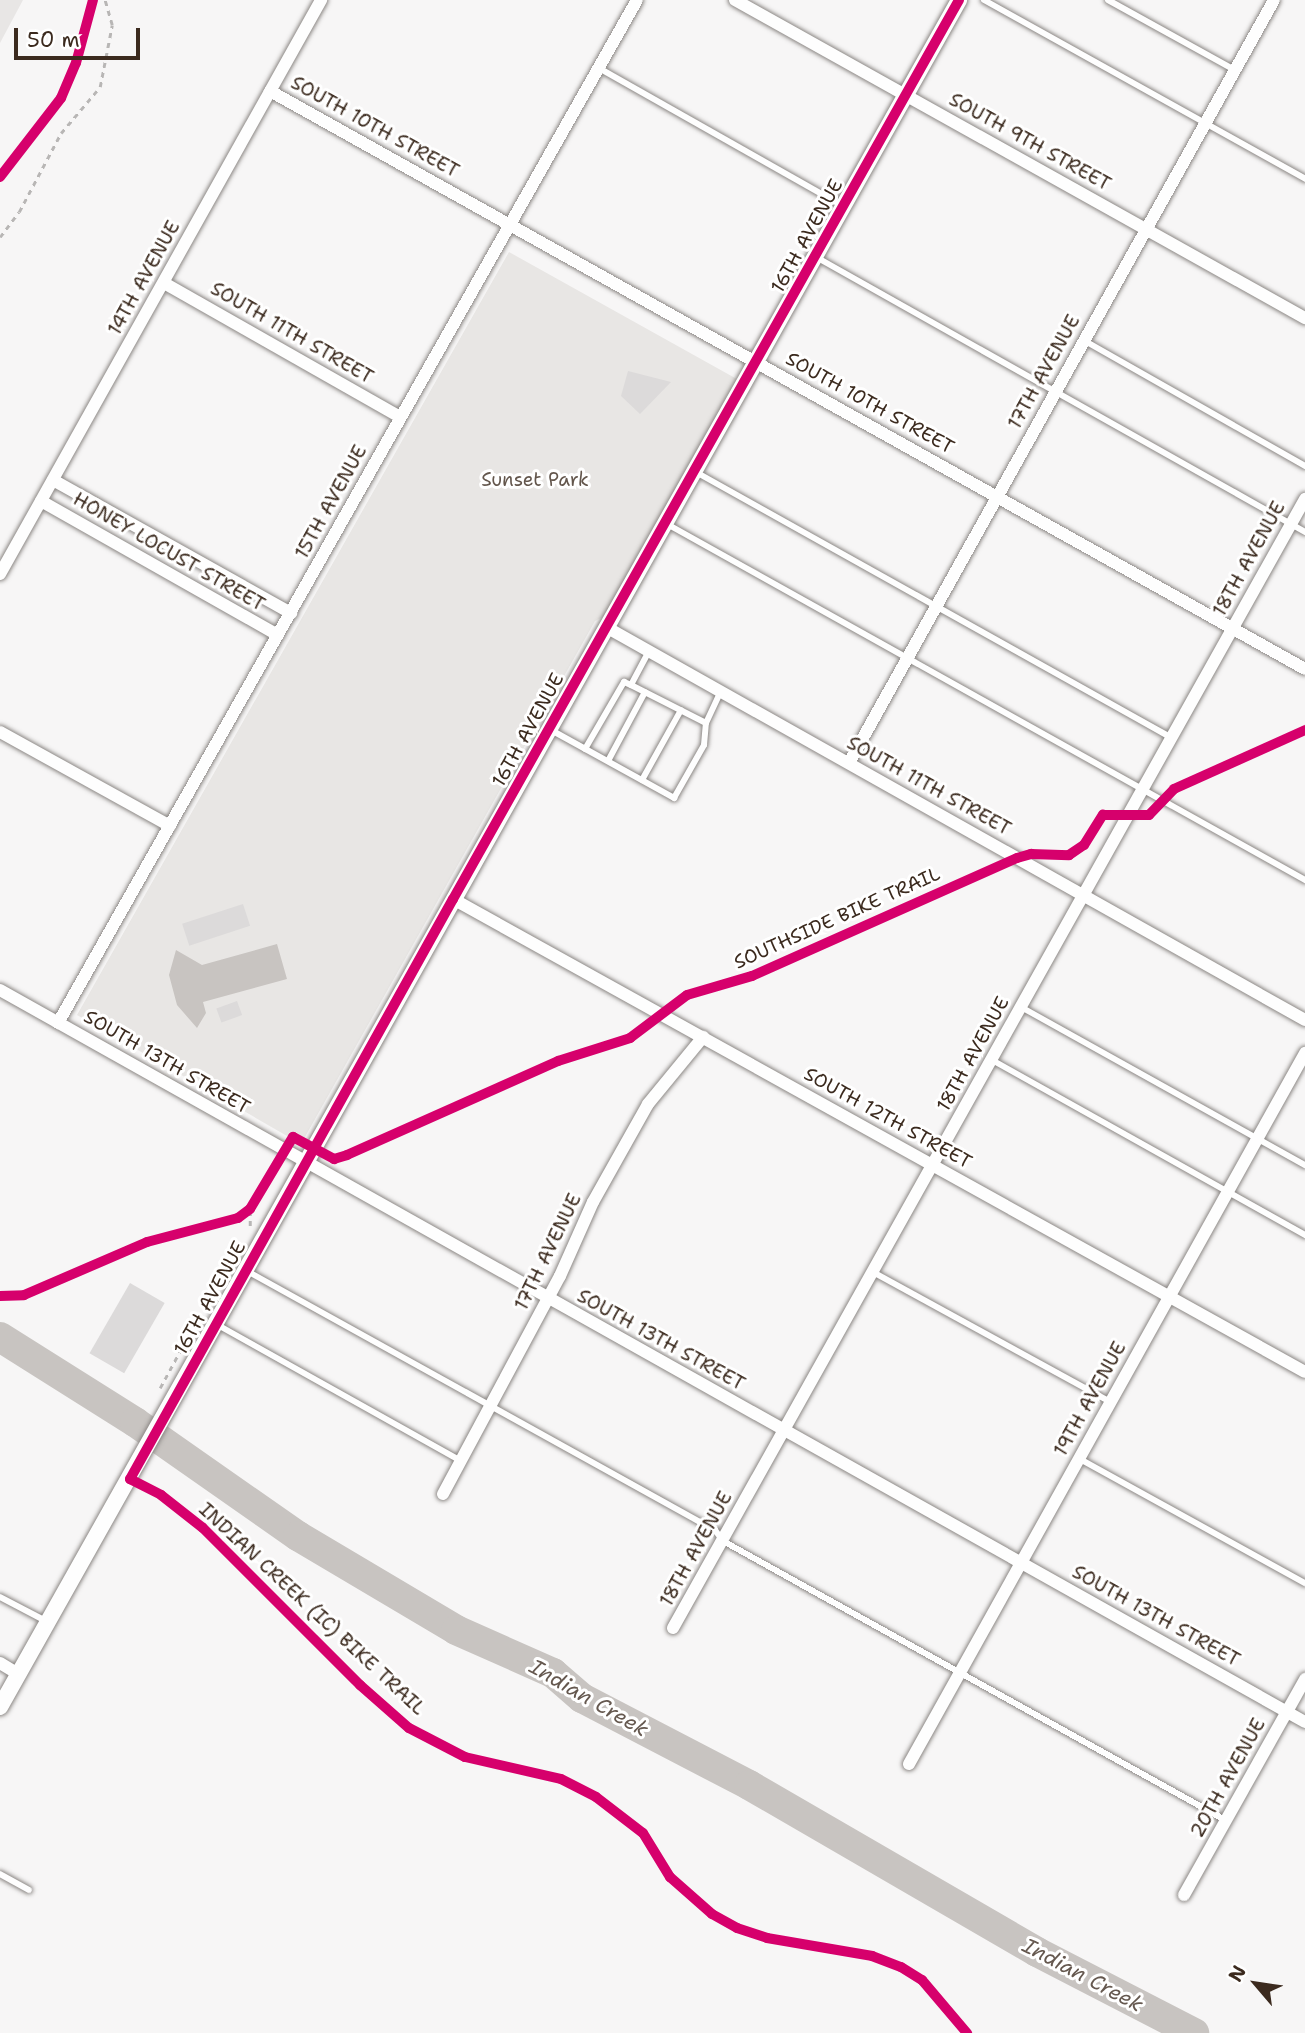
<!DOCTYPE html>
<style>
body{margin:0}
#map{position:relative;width:1305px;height:2033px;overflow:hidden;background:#f7f6f6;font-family:"Shantell Sans",sans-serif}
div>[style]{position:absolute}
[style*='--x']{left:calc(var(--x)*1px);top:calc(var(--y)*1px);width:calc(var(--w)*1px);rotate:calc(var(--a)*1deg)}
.built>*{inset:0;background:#e8e6e5}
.green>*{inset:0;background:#e8e6e4}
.water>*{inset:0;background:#c8c4c1}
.river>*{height:30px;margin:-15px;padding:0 15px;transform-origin:15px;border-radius:15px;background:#c8c4c1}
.building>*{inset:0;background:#dcdada;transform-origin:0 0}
.path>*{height:2.5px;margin-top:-1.25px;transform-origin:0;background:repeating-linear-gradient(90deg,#b8b6b5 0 5px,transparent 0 10px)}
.roads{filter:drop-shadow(0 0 2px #8b8784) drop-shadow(0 0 2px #8b8784)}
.service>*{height:6px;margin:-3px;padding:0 3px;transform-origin:3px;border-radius:3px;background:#fefefe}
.minor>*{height:12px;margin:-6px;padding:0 6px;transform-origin:6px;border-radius:6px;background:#fefefe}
.tertiary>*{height:16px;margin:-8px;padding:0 8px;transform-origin:8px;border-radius:8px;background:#fefefe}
.cycleway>*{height:10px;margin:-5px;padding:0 5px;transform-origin:5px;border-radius:5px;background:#d6006c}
span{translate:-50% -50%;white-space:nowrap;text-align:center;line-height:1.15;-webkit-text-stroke:6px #fff;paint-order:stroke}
.street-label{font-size:19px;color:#3b2a1e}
.park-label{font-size:19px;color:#63564c}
.water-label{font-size:21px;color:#65584f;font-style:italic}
.north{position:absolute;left:1221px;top:1949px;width:70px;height:70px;-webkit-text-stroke:5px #fff;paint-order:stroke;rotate:299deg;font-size:19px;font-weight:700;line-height:28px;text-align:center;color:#3b2a1e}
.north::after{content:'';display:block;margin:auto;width:24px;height:32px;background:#3b2a1e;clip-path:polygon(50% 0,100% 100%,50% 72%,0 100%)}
.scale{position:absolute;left:14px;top:28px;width:126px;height:32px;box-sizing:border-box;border:4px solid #3b2a1e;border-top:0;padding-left:9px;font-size:21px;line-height:24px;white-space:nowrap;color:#3b2a1e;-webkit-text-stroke:5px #fff;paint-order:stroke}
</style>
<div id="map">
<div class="built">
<div style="clip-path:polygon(0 0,23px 0,0 43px)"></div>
</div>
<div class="green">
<div style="clip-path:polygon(509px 252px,744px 383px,615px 611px,595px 621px,301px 1144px,77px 1015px)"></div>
</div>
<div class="water">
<div style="clip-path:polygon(277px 944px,287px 979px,203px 1002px,206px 1013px,197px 1028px,177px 1005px,169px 975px,176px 950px,202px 965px)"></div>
</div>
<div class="river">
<div style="--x:0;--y:1337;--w:160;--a:32.2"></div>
<div style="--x:135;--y:1422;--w:199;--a:35"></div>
<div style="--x:298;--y:1536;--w:184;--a:30.7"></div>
<div style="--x:456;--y:1630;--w:106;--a:23.9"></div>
<div style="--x:553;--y:1673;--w:38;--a:41"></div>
<div style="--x:582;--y:1698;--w:188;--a:27.5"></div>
<div style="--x:749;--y:1785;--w:333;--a:30.1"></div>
<div style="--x:1037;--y:1952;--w:177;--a:27.3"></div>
</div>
<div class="building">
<div style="clip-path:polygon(628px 371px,671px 382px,640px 414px,621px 396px)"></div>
<div style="left:243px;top:904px;width:23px;height:64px;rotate:72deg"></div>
<div style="left:237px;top:1001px;width:15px;height:22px;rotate:70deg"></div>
<div style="left:130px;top:1283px;width:40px;height:81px;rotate:30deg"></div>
</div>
<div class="path">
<div style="--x:0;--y:237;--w:31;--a:-53"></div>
<div style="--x:19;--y:212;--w:89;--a:-62"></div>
<div style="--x:61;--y:133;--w:60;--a:-49.7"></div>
<div style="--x:100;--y:87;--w:63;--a:-79"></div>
<div style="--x:112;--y:25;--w:26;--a:-106"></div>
<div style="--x:250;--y:1226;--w:17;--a:-90"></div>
<div style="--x:160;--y:1388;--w:80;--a:-61.5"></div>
</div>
<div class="roads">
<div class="service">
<div style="--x:984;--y:0;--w:368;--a:29.1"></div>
<div style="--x:1108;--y:0;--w:145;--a:28.9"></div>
<div style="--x:599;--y:68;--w:278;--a:29.5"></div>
<div style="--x:816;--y:257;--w:561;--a:29.35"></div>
<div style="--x:1085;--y:341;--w:253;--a:29.6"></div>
<div style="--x:694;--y:471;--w:548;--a:29.19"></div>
<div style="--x:667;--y:524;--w:731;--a:29.16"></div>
<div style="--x:649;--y:651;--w:38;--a:118"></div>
<div style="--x:631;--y:685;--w:84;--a:26.9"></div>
<div style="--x:551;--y:730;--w:141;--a:28.9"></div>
<div style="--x:674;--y:798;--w:61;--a:-60.5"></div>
<div style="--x:704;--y:745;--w:22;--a:-85"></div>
<div style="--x:706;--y:723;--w:35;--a:-65"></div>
<div style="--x:585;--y:749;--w:78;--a:-59.8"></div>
<div style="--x:624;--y:682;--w:8;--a:23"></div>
<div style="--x:608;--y:761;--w:78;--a:-61.8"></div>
<div style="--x:642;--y:780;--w:80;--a:-60.9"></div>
<div style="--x:1021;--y:1007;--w:325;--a:29.1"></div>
<div style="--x:992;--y:1060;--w:359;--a:29.2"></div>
<div style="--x:247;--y:1271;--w:518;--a:28.99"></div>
<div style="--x:700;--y:1522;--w:17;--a:28"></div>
<div style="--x:715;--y:1530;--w:14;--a:54"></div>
<div style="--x:723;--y:1541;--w:574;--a:29.06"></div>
<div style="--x:873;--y:1272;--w:270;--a:28.7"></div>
<div style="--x:216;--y:1324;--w:281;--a:29.2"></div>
<div style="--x:1080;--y:1459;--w:257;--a:28.9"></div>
<div style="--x:0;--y:1597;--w:52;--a:27.6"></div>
<div style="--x:0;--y:1874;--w:33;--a:29"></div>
</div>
<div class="minor">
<div style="--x:735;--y:0;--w:653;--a:29.16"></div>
<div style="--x:270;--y:91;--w:1185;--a:29.18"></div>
<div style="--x:164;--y:283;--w:271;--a:29.6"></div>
<div style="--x:53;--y:480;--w:273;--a:29.2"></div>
<div style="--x:41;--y:501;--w:272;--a:29.5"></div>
<div style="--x:0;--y:574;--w:658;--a:-60.78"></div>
<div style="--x:606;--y:627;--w:802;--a:29.35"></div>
<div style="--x:0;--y:732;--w:194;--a:28.9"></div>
<div style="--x:849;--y:763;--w:873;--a:-60.88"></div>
<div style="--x:453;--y:899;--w:974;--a:29.04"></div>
<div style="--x:0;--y:990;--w:1496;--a:29.29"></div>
<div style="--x:58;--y:1023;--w:1175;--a:-60.49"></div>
<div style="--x:443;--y:1494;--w:247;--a:-61.8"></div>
<div style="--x:560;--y:1276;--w:81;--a:-66"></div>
<div style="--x:593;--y:1202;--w:112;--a:-60.7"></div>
<div style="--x:648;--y:1104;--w:87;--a:-50.6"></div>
<div style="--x:673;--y:1628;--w:1294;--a:-60.76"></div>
<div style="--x:0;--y:1663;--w:21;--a:31"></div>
<div style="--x:909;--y:1764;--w:814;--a:-60.88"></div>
<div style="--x:1184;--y:1895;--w:248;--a:-60.7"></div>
</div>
<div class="tertiary">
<div style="--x:0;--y:1707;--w:1958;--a:-60.67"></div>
</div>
</div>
<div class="cycleway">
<div style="--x:959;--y:0;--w:1032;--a:119.37"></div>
<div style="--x:453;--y:899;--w:664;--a:119.11"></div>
<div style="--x:130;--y:1479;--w:35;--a:27"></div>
<div style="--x:161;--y:1495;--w:53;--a:38.2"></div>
<div style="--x:203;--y:1528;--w:222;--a:45"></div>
<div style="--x:360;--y:1685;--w:65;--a:41.3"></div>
<div style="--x:409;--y:1728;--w:63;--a:27.4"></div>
<div style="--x:465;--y:1757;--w:98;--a:12.9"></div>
<div style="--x:561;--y:1779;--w:39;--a:27"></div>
<div style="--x:596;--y:1797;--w:59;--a:37.5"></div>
<div style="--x:643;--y:1833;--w:52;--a:58.5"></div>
<div style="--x:670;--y:1877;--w:56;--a:41.4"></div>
<div style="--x:712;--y:1914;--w:29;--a:29"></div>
<div style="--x:737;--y:1928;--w:32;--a:18"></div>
<div style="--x:767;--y:1938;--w:107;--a:9.7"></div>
<div style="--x:872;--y:1956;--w:31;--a:21"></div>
<div style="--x:901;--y:1967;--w:25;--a:32"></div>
<div style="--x:922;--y:1980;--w:70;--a:49.7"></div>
<div style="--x:0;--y:177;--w:100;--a:-52.3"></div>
<div style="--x:61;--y:98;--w:38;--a:-67"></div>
<div style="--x:76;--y:63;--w:65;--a:-74.9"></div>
<div style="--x:0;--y:1296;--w:24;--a:-2"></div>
<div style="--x:24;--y:1295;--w:134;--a:-23.3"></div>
<div style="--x:147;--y:1242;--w:94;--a:-14.8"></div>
<div style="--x:238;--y:1218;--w:15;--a:-37"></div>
<div style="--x:250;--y:1209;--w:84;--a:-59.2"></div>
<div style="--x:293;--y:1137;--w:47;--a:28.2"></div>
<div style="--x:334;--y:1159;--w:14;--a:-17"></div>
<div style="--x:347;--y:1155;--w:231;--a:-24"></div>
<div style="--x:558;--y:1061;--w:76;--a:-17.7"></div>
<div style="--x:630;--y:1038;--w:71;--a:-37"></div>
<div style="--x:687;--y:995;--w:68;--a:-16.3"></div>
<div style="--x:752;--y:976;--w:290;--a:-24"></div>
<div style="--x:1017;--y:858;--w:15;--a:-16"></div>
<div style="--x:1031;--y:854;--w:38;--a:2"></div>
<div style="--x:1069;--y:855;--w:18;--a:-34"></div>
<div style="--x:1084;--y:845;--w:36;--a:-58"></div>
<div style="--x:1103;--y:815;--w:46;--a:0"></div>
<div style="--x:1149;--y:815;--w:36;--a:-46"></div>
<div style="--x:1174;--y:789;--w:144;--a:-24.2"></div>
</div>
<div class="street-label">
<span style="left:375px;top:127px;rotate:29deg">SOUTH 10TH STREET</span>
<span style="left:1030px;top:142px;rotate:29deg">SOUTH 9TH STREET</span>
<span style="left:807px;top:236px;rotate:-61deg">16TH AVENUE</span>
<span style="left:144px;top:278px;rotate:-61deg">14TH AVENUE</span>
<span style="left:292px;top:333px;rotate:30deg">SOUTH 11TH STREET</span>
<span style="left:1044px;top:372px;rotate:-61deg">17TH AVENUE</span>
<span style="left:870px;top:403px;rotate:29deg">SOUTH 10TH STREET</span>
<span style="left:331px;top:502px;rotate:-61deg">15TH AVENUE</span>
<span style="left:169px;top:552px;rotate:30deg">HONEY LOCUST STREET</span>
<span style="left:1249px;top:559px;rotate:-61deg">18TH AVENUE</span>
<span style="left:528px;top:730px;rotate:-61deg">16TH AVENUE</span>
<span style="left:929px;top:786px;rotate:29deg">SOUTH 11TH STREET</span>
<span style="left:837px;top:918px;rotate:-24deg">SOUTHSIDE BIKE TRAIL</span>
<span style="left:973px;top:1054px;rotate:-61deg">18TH AVENUE</span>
<span style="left:167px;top:1062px;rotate:30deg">SOUTH 13TH STREET</span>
<span style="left:888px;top:1118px;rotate:29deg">SOUTH 12TH STREET</span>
<span style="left:548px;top:1252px;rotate:-64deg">17TH AVENUE</span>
<span style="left:210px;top:1298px;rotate:-61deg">16TH AVENUE</span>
<span style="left:661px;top:1340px;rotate:29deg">SOUTH 13TH STREET</span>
<span style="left:1090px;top:1399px;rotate:-61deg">19TH AVENUE</span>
<span style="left:696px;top:1549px;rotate:-61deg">18TH AVENUE</span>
<span style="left:312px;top:1609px;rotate:43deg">INDIAN CREEK (IC) BIKE TRAIL</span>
<span style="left:1156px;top:1616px;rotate:29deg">SOUTH 13TH STREET</span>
<span style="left:1228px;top:1778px;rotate:-61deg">20TH AVENUE</span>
</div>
<div class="park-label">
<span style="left:535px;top:480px">Sunset Park</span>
</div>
<div class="water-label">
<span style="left:589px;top:1698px;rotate:30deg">Indian Creek</span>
<span style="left:1083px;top:1975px;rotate:28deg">Indian Creek</span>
</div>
<div class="north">N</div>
<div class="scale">50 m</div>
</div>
